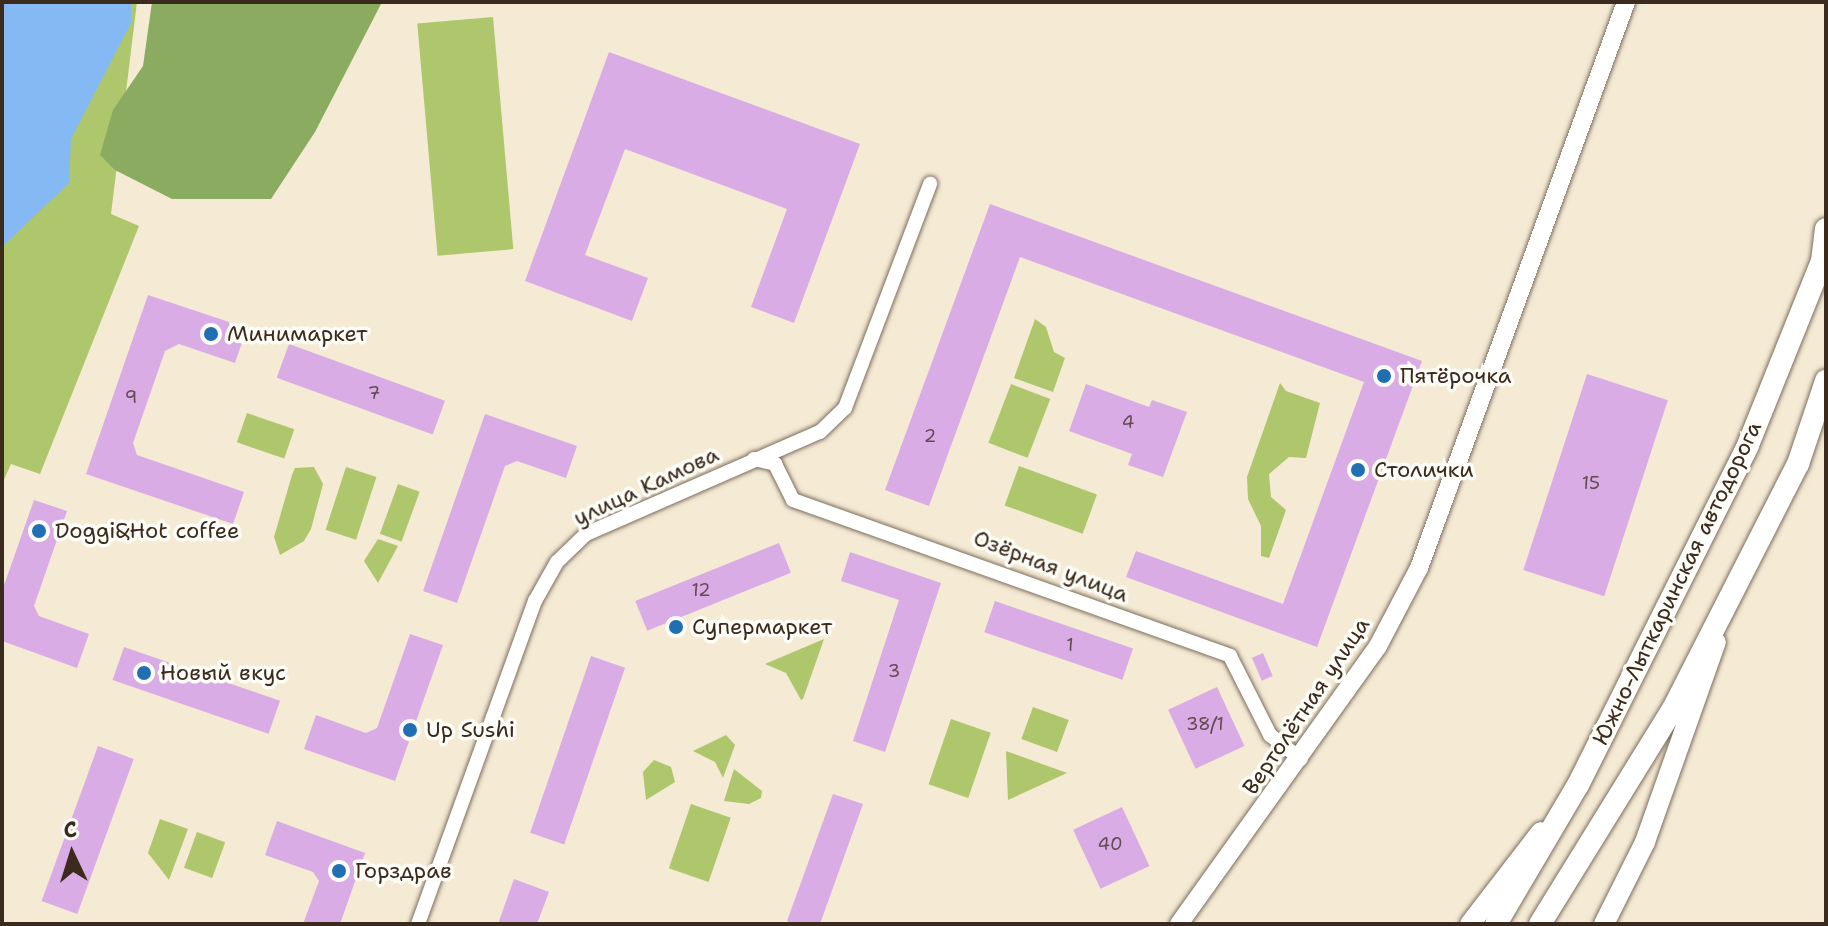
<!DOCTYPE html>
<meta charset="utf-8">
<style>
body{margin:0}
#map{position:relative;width:1828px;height:926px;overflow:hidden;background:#f5ead4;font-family:"Shantell Sans",sans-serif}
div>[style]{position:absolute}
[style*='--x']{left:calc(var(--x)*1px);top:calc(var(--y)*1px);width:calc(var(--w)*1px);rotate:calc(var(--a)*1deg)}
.green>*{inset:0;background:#aec66c;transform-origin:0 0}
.forest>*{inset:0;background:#8aab60}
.water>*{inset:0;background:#85b9f3}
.building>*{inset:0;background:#daace6;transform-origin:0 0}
.roads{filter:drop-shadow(0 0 2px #7c6d5e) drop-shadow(0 0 2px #7c6d5e)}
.minor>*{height:14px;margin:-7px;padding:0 7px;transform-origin:7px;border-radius:7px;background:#fff}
.tertiary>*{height:18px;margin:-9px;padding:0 9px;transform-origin:9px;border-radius:9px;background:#fff}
.secondary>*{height:20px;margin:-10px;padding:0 10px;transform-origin:10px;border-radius:10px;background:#fff}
.primary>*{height:22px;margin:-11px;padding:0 11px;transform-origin:11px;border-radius:11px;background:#fff}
.dots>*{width:22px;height:22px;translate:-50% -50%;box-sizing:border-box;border:4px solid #fdfcf7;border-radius:50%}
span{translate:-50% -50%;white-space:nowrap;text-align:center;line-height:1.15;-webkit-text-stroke:7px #fdfcf7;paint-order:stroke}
.number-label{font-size:18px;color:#634a50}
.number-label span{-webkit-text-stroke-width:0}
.poi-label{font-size:22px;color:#3b2a1e}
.left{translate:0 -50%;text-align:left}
.street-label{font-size:22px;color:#3b2a1e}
.frame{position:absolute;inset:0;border:4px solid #3b2a1e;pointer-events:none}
.north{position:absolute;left:32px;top:814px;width:80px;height:80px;-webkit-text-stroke:6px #fdfcf7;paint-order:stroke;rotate:356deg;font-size:22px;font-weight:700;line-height:32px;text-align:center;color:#3b2a1e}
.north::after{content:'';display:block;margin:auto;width:28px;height:36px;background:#3b2a1e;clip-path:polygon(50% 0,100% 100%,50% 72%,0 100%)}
</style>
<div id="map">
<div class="green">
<div style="clip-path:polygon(2px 2px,137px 2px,111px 214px,139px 226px,40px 474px,11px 464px,2px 484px)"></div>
<div style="left:493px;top:17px;width:233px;height:76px;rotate:85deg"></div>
<div style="clip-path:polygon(1035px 319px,1046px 327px,1054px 352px,1065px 358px,1053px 392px,1014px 378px)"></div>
<div style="clip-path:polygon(1280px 383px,1286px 391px,1320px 403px,1306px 458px,1289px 457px,1269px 474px,1271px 497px,1286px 510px,1269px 558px,1261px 556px,1261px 526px,1248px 499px,1247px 477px)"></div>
<div style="left:1011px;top:384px;width:42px;height:63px;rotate:21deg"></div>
<div style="left:247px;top:413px;width:50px;height:31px;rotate:19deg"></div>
<div style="left:1019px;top:466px;width:83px;height:42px;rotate:20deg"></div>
<div style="clip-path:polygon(314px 467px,323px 484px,311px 529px,304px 541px,280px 555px,274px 537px,292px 475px,295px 468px)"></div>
<div style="left:346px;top:467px;width:32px;height:66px;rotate:18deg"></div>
<div style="left:398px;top:484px;width:23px;height:53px;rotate:20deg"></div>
<div style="clip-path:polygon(378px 539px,398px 546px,378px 583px,364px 561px)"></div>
<div style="clip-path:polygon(824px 639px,803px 699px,801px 700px,786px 673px,765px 664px)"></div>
<div style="left:1033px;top:707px;width:38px;height:34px;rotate:20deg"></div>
<div style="left:951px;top:719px;width:42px;height:69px;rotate:19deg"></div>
<div style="clip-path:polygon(726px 735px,735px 745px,723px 778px,715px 762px,693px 751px)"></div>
<div style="clip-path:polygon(1006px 751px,1067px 773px,1008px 800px)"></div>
<div style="clip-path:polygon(654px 760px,671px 767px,675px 782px,646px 800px,643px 772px)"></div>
<div style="clip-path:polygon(734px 769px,762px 791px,761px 798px,749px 804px,724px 801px)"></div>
<div style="left:691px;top:804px;width:42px;height:68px;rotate:19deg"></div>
<div style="clip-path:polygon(160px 819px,188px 829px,169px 880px,148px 853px)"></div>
<div style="left:197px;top:832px;width:30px;height:38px;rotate:20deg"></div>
</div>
<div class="forest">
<div style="clip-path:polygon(152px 2px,382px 2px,315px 132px,271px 199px,172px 199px,115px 170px,100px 155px,113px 110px,143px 66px)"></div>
</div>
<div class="water">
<div style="clip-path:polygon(2px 2px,131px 2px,131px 23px,71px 139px,69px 183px,2px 247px)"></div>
</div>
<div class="building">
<div style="clip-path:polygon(609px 52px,860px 144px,794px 323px,751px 307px,787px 209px,625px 149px,585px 255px,648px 278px,632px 321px,525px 281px)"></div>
<div style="clip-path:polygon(990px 204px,1422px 361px,1317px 647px,1126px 577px,1136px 551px,1283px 604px,1364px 382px,1020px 257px,929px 506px,885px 490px)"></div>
<div style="clip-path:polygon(148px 295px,247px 328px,235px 363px,179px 344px,165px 351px,133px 443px,137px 455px,244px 492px,233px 524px,86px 474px)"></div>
<div style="left:289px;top:344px;width:166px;height:36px;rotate:20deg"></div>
<div style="left:1587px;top:374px;width:85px;height:206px;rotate:18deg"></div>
<div style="clip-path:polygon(1086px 384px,1149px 407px,1152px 400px,1187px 412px,1163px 477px,1128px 465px,1132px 454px,1069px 431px)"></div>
<div style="clip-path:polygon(485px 414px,577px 446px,566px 478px,517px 461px,505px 466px,457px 603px,423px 591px)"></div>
<div style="clip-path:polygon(34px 500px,67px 511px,34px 606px,39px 616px,89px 634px,77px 668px,2px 641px,2px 591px)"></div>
<div style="left:779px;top:543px;width:32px;height:155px;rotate:68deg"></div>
<div style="clip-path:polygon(850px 552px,941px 583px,885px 752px,853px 741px,899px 600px,841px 581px)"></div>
<div style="left:995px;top:601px;width:146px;height:33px;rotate:19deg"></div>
<div style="clip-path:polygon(410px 634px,443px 645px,395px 781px,304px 749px,316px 715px,366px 733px,377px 728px)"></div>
<div style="left:124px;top:647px;width:165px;height:35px;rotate:19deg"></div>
<div style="left:1263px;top:653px;width:25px;height:12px;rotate:67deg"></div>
<div style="left:591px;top:656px;width:36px;height:187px;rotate:19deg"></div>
<div style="left:1217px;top:687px;width:65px;height:54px;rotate:65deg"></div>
<div style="left:98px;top:746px;width:38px;height:165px;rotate:20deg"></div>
<div style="clip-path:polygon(833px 794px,863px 804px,820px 924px,794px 924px,787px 921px)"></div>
<div style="left:1122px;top:807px;width:65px;height:54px;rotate:65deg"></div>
<div style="clip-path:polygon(277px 821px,365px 853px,340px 924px,303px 924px,319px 881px,313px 872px,265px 855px)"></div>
<div style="clip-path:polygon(514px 879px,549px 892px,537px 924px,498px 924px)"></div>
</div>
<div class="roads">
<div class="minor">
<div style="--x:754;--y:459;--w:22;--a:13"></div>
<div style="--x:775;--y:464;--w:40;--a:63.4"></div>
<div style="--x:793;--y:500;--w:464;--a:19.6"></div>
<div style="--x:1230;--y:656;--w:89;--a:63.1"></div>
<div style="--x:1270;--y:735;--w:39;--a:38"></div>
<div style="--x:418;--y:924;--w:344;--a:-70.1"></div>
<div style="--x:535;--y:601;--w:45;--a:-60.6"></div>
<div style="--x:557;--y:562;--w:40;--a:-44"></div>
<div style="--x:586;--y:534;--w:255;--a:-23.6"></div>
<div style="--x:820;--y:432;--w:35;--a:-44"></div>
<div style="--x:845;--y:408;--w:240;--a:-69.2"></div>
</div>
<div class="tertiary">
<div style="--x:1179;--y:924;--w:342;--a:-54.4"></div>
<div style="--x:1378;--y:646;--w:88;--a:-62.3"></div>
<div style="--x:1419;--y:568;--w:603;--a:-69.91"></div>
</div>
<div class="secondary">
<div style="--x:1470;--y:924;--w:116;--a:-52.3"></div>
<div style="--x:1604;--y:924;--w:92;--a:-63.4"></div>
<div style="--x:1645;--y:842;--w:212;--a:-70.5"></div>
</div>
<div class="primary">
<div style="--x:1496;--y:924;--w:161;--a:-59.5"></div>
<div style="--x:1578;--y:785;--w:380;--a:-63.4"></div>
<div style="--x:1748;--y:445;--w:198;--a:-68.1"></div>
<div style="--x:1822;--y:261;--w:32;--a:-83"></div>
<div style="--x:1540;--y:924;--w:253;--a:-58.3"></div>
<div style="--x:1673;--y:709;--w:275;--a:-63"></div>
<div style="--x:1798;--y:464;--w:88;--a:-71.4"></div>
</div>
</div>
<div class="dots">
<div style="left:211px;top:334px;background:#1f6fb2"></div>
<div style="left:1384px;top:376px;background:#1f6fb2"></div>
<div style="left:1358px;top:470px;background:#1f6fb2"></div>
<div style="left:39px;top:531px;background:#1f6fb2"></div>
<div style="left:676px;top:627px;background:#1f6fb2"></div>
<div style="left:144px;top:673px;background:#1f6fb2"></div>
<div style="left:410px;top:730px;background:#1f6fb2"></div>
<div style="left:339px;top:871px;background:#1f6fb2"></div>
</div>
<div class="number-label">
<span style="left:374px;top:393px">7</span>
<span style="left:131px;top:397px">9</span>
<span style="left:1128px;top:422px">4</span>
<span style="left:930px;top:436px">2</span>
<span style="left:1591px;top:483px">15</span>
<span style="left:701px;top:590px">12</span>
<span style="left:1070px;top:645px">1</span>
<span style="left:894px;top:671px">3</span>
<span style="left:1205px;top:724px">38/1</span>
<span style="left:1110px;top:844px">40</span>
</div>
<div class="poi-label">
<span class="left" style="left:227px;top:334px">Минимаркет</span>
<span class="left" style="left:1400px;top:376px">Пятёрочка</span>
<span class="left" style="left:1374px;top:470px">Столички</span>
<span class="left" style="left:55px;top:531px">Doggi&amp;Hot coffee</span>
<span class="left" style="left:692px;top:627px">Супермаркет</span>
<span class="left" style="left:160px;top:673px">Новый вкус</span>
<span class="left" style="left:426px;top:730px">Up Sushi</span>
<span class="left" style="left:355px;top:871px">Горздрав</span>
</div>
<div class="street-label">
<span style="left:646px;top:486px;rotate:-25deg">улица Камова</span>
<span style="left:1051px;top:566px;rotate:21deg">Озёрная улица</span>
<span style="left:1677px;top:583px;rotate:-64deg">Южно-Лыткаринская автодорога</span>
<span style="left:1306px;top:706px;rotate:-56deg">Вертолётная улица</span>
</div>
<div class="frame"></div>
<div class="north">С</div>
</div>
